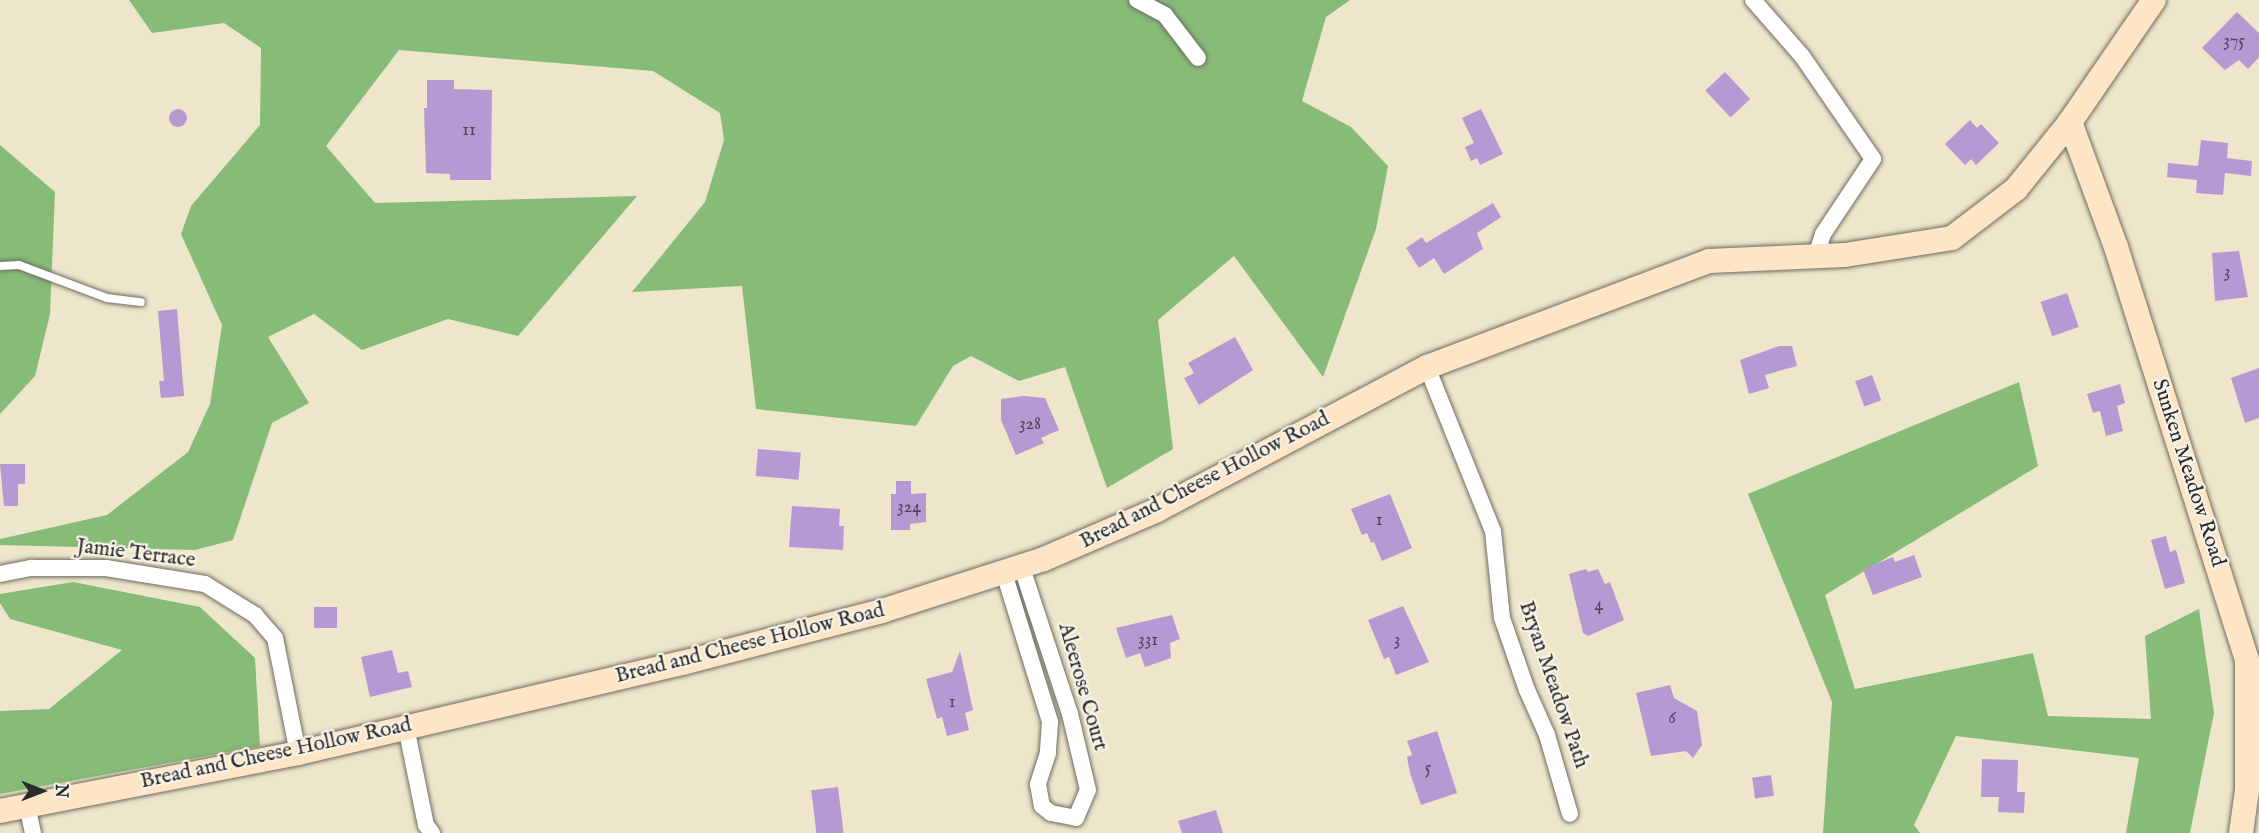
<!DOCTYPE html>
<style>
body{margin:0}
#map{position:relative;width:2259px;height:833px;overflow:hidden;background:#eee6cb;font-family:"IM FELL English",serif}
div>[style]{position:absolute}
[style*='--x']{left:calc(var(--x)*1px);top:calc(var(--y)*1px);width:calc(var(--w)*1px);rotate:calc(var(--a)*1deg)}
.forest>*{inset:0;background:#86bc77}
.building>*{inset:0;background:#b599d3;transform-origin:0 0}
.round{border-radius:50%}
.roads{filter:drop-shadow(0 0 2px #6f6c63) drop-shadow(0 0 2px #6f6c63)}
.lane>*{height:8px;margin:-4px;padding:0 4px;transform-origin:4px;border-radius:4px;background:#fff}
.street>*{height:16px;margin:-8px;padding:0 8px;transform-origin:8px;border-radius:8px;background:#fff}
.secondary>*{height:24px;margin:-12px;padding:0 12px;transform-origin:12px;border-radius:12px;background:#fde5c5}
span{translate:-50% -50%;white-space:nowrap;text-align:center;line-height:1.15;-webkit-text-stroke:4.5px #f7f3e8;paint-order:stroke}
.number-label{font-size:18px;color:#4e4655}
.number-label span{-webkit-text-stroke-width:0}
.street-label{font-size:21px;color:#2b2b2b}
.north{position:absolute;left:12px;top:761px;width:60px;height:60px;-webkit-text-stroke:4px #f7f3e8;paint-order:stroke;rotate:90deg;font-size:16px;font-weight:700;line-height:24px;text-align:center;color:#2b2b2b}
.north::after{content:'';display:block;margin:auto;width:21px;height:27px;background:#2b2b2b;clip-path:polygon(50% 0,100% 100%,50% 72%,0 100%)}
</style>
<div id="map">
<div class="forest">
<div style="clip-path:polygon(129px 0,1350px 0,1326px 17px,1302px 101px,1351px 127px,1388px 166px,1376px 229px,1323px 377px,1234px 256px,1158px 320px,1173px 449px,1107px 488px,1065px 367px,1019px 381px,971px 356px,953px 366px,916px 426px,756px 409px,742px 286px,632px 292px,705px 202px,724px 140px,720px 113px,653px 71px,399px 50px,326px 146px,375px 203px,637px 196px,518px 336px,448px 319px,362px 350px,314px 314px,268px 337px,309px 403px,272px 423px,233px 540px,195px 550px,0 545px,0 539px,107px 515px,188px 452px,210px 404px,222px 325px,181px 234px,191px 206px,260px 125px,261px 48px,224px 23px,152px 33px)"></div>
<div style="clip-path:polygon(0 145px,55px 192px,50px 314px,35px 376px,0 414px)"></div>
<div style="clip-path:polygon(2019px 382px,2038px 466px,1825px 595px,1855px 689px,2033px 653px,2048px 716px,2151px 719px,2145px 636px,2199px 609px,2214px 713px,2190px 833px,2126px 833px,2139px 758px,1956px 736px,1914px 825px,1920px 833px,1823px 833px,1832px 702px,1748px 494px)"></div>
<div style="clip-path:polygon(73px 582px,200px 607px,255px 658px,260px 746px,0 794px,0 711px,49px 709px,122px 650px,10px 619px,0 603px,0 594px)"></div>
</div>
<div class="building">
<div style="clip-path:polygon(2237px 12px,2259px 33px,2259px 57px,2248px 69px,2239px 60px,2225px 70px,2202px 48px)"></div>
<div style="left:1725px;top:72px;width:37px;height:27px;rotate:47deg"></div>
<div style="clip-path:polygon(427px 80px,454px 80px,454px 89px,492px 90px,491px 180px,450px 180px,450px 174px,426px 173px,424px 108px,427px 108px)"></div>
<div style="clip-path:polygon(1481px 109px,1503px 154px,1480px 165px,1477px 158px,1471px 161px,1465px 147px,1474px 143px,1462px 118px)"></div>
<div class="round" style="left:169px;top:109px;width:18px;height:18px"></div>
<div style="clip-path:polygon(1970px 120px,1977px 128px,1981px 124px,1999px 143px,1976px 165px,1971px 159px,1965px 165px,1945px 144px)"></div>
<div style="clip-path:polygon(2201px 140px,2228px 143px,2227px 158px,2252px 161px,2251px 176px,2225px 173px,2223px 195px,2196px 193px,2197px 180px,2167px 177px,2168px 163px,2198px 166px)"></div>
<div style="clip-path:polygon(1493px 203px,1501px 217px,1477px 233px,1483px 249px,1444px 274px,1434px 258px,1419px 268px,1406px 248px,1422px 237px,1426px 243px)"></div>
<div style="clip-path:polygon(2239px 251px,2248px 297px,2215px 301px,2212px 253px)"></div>
<div style="left:2067px;top:293px;width:36px;height:28px;rotate:71deg"></div>
<div style="clip-path:polygon(177px 309px,184px 396px,161px 398px,159px 381px,164px 381px,158px 311px)"></div>
<div style="clip-path:polygon(1235px 337px,1253px 370px,1199px 405px,1184px 378px,1194px 373px,1188px 363px)"></div>
<div style="clip-path:polygon(1779px 346px,1792px 346px,1797px 366px,1765px 375px,1769px 388px,1749px 394px,1740px 360px)"></div>
<div style="clip-path:polygon(2259px 368px,2259px 418px,2245px 423px,2231px 378px)"></div>
<div style="left:1872px;top:375px;width:27px;height:18px;rotate:70deg"></div>
<div style="clip-path:polygon(2120px 384px,2125px 403px,2117px 406px,2123px 431px,2106px 436px,2100px 411px,2093px 413px,2087px 394px)"></div>
<div style="clip-path:polygon(1024px 396px,1045px 398px,1059px 430px,1041px 438px,1044px 443px,1016px 455px,1001px 420px,1001px 399px)"></div>
<div style="left:758px;top:449px;width:43px;height:27px;rotate:5deg"></div>
<div style="clip-path:polygon(0 464px,25px 464px,25px 484px,18px 484px,18px 506px,4px 506px)"></div>
<div style="clip-path:polygon(896px 481px,911px 481px,911px 494px,926px 493px,926px 522px,910px 524px,910px 530px,891px 530px,891px 494px,896px 494px)"></div>
<div style="clip-path:polygon(1390px 494px,1412px 548px,1382px 561px,1374px 542px,1371px 543px,1367px 533px,1362px 535px,1351px 509px)"></div>
<div style="clip-path:polygon(792px 506px,840px 509px,839px 526px,844px 526px,843px 550px,789px 547px)"></div>
<div style="clip-path:polygon(2166px 536px,2170px 552px,2176px 550px,2185px 583px,2165px 589px,2151px 540px)"></div>
<div style="clip-path:polygon(1914px 555px,1922px 577px,1873px 595px,1863px 569px,1893px 557px,1895px 562px)"></div>
<div style="clip-path:polygon(1586px 569px,1588px 572px,1598px 569px,1605px 584px,1610px 582px,1624px 620px,1588px 636px,1583px 633px,1569px 574px)"></div>
<div style="clip-path:polygon(1403px 606px,1429px 662px,1396px 675px,1389px 657px,1384px 659px,1368px 620px)"></div>
<div style="left:314px;top:607px;width:23px;height:21px"></div>
<div style="clip-path:polygon(1172px 615px,1180px 639px,1170px 643px,1171px 658px,1145px 667px,1140px 653px,1126px 658px,1116px 628px)"></div>
<div style="clip-path:polygon(392px 650px,398px 673px,408px 671px,412px 687px,370px 697px,361px 657px)"></div>
<div style="clip-path:polygon(960px 651px,973px 710px,965px 713px,969px 730px,947px 736px,942px 717px,937px 719px,926px 679px,952px 672px)"></div>
<div style="clip-path:polygon(1670px 685px,1674px 698px,1697px 711px,1702px 745px,1693px 758px,1686px 751px,1651px 756px,1636px 693px)"></div>
<div style="clip-path:polygon(1437px 731px,1457px 793px,1421px 805px,1410px 773px,1407px 757px,1412px 755px,1407px 741px)"></div>
<div style="clip-path:polygon(1982px 759px,2018px 760px,2017px 792px,2025px 792px,2024px 813px,1998px 812px,1999px 797px,1981px 797px)"></div>
<div style="left:1771px;top:775px;width:21px;height:19px;rotate:82deg"></div>
<div style="left:838px;top:787px;width:46px;height:27px;rotate:83deg"></div>
<div style="clip-path:polygon(1216px 810px,1223px 833px,1182px 833px,1178px 821px)"></div>
</div>
<div class="roads">
<div class="lane">
<div style="--x:0;--y:266;--w:19;--a:-3"></div>
<div style="--x:19;--y:265;--w:94;--a:20.6"></div>
<div style="--x:107;--y:298;--w:34;--a:7"></div>
</div>
<div class="street">
<div style="--x:1137;--y:0;--w:32;--a:28"></div>
<div style="--x:1165;--y:15;--w:54;--a:52.5"></div>
<div style="--x:1753;--y:0;--w:74;--a:48.8"></div>
<div style="--x:1802;--y:56;--w:125;--a:55.4"></div>
<div style="--x:1873;--y:159;--w:90;--a:123.7"></div>
<div style="--x:1823;--y:234;--w:23;--a:108"></div>
<div style="--x:1427;--y:367;--w:177;--a:68.1"></div>
<div style="--x:1493;--y:531;--w:87;--a:84.1"></div>
<div style="--x:1502;--y:618;--w:76;--a:70.9"></div>
<div style="--x:1527;--y:690;--w:49;--a:66"></div>
<div style="--x:1547;--y:735;--w:82;--a:73.8"></div>
<div style="--x:1004;--y:573;--w:156;--a:72.8"></div>
<div style="--x:1050;--y:722;--w:31;--a:94"></div>
<div style="--x:1048;--y:753;--w:33;--a:108"></div>
<div style="--x:1038;--y:784;--w:22;--a:80"></div>
<div style="--x:1042;--y:806;--w:11;--a:38"></div>
<div style="--x:1051;--y:813;--w:25;--a:11"></div>
<div style="--x:1076;--y:818;--w:30;--a:-67"></div>
<div style="--x:1088;--y:790;--w:78;--a:-103.3"></div>
<div style="--x:1070;--y:714;--w:154;--a:-108.2"></div>
<div style="--x:0;--y:574;--w:33;--a:-11"></div>
<div style="--x:32;--y:568;--w:74;--a:0"></div>
<div style="--x:106;--y:568;--w:100;--a:9.2"></div>
<div style="--x:205;--y:584;--w:59;--a:31.8"></div>
<div style="--x:255;--y:615;--w:30;--a:49"></div>
<div style="--x:275;--y:638;--w:117;--a:78.7"></div>
<div style="--x:406;--y:727;--w:100;--a:78.5"></div>
<div style="--x:426;--y:825;--w:10;--a:53"></div>
<div style="--x:27;--y:805;--w:29;--a:78"></div>
</div>
<div class="secondary">
<div style="--x:2070;--y:122;--w:133;--a:69.8"></div>
<div style="--x:2116;--y:247;--w:434;--a:72.4"></div>
<div style="--x:2247;--y:661;--w:129;--a:90"></div>
<div style="--x:2247;--y:790;--w:43;--a:97.9"></div>
<div style="--x:0;--y:811;--w:304;--a:-11"></div>
<div style="--x:298;--y:753;--w:394;--a:-13.2"></div>
<div style="--x:682;--y:663;--w:207;--a:-14.6"></div>
<div style="--x:882;--y:611;--w:170;--a:-17.8"></div>
<div style="--x:1044;--y:559;--w:123;--a:-23.4"></div>
<div style="--x:1157;--y:510;--w:306;--a:-27.9"></div>
<div style="--x:1427;--y:367;--w:301;--a:-20.6"></div>
<div style="--x:1709;--y:261;--w:136;--a:-2.5"></div>
<div style="--x:1845;--y:255;--w:108;--a:-9"></div>
<div style="--x:1952;--y:238;--w:81;--a:-37.4"></div>
<div style="--x:2016;--y:189;--w:86;--a:-51.1"></div>
<div style="--x:2070;--y:122;--w:148;--a:-55.5"></div>
</div>
</div>
<div class="number-label">
<span style="left:2234px;top:42px">375</span>
<span style="left:469px;top:131px">11</span>
<span style="left:2227px;top:273px">3</span>
<span style="left:1030px;top:425px">328</span>
<span style="left:909px;top:508px">324</span>
<span style="left:1379px;top:521px">1</span>
<span style="left:1599px;top:606px">4</span>
<span style="left:1148px;top:641px">331</span>
<span style="left:1397px;top:641px">3</span>
<span style="left:952px;top:703px">1</span>
<span style="left:1672px;top:719px">6</span>
<span style="left:1428px;top:769px">5</span>
</div>
<div class="street-label">
<span style="left:2188px;top:473px;rotate:72deg">Sunken Meadow Road</span>
<span style="left:1205px;top:481px;rotate:-27deg">Bread and Cheese Hollow Road</span>
<span style="left:136px;top:554px;rotate:7deg">Jamie Terrace</span>
<span style="left:750px;top:644px;rotate:-14deg">Bread and Cheese Hollow Road</span>
<span style="left:1553px;top:685px;rotate:71deg">Bryan Meadow Path</span>
<span style="left:1082px;top:687px;rotate:74deg">Aleerose Court</span>
<span style="left:276px;top:754px;rotate:-12deg">Bread and Cheese Hollow Road</span>
</div>
<div class="north">N</div>
</div>
